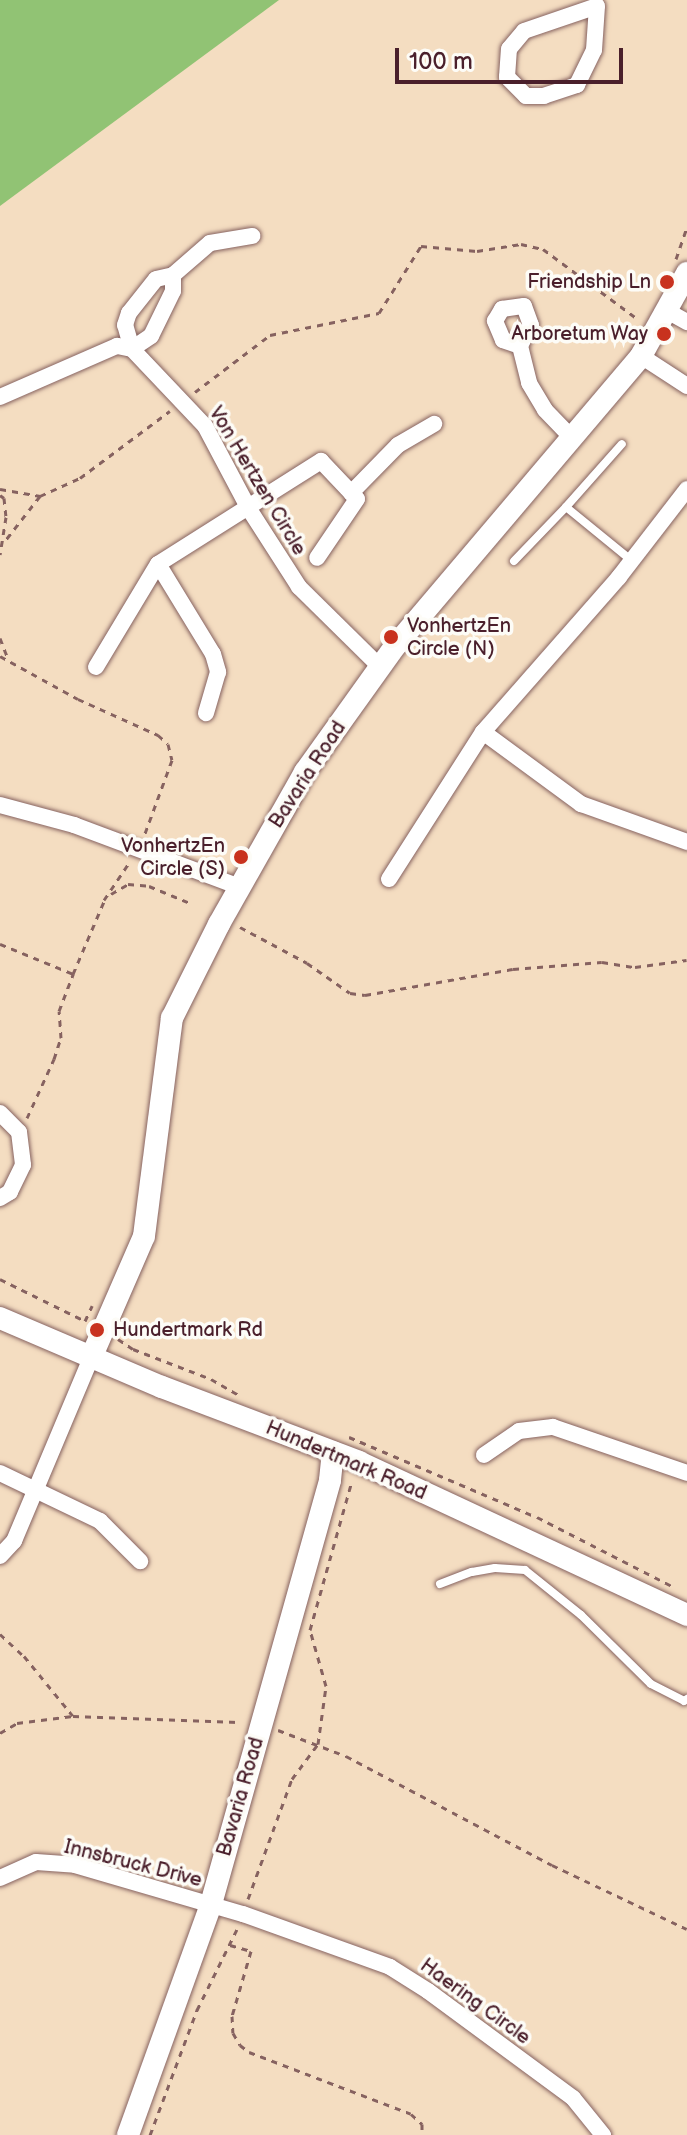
<!DOCTYPE html>
<style>
body{margin:0}
#map{position:relative;width:687px;height:2135px;overflow:hidden;background:#f4ddc1;font-family:"Balsamiq Sans",sans-serif}
div>[style]{position:absolute}
[style*='--x']{left:calc(var(--x)*1px);top:calc(var(--y)*1px);width:calc(var(--w)*1px);rotate:calc(var(--a)*1deg)}
.green>*{inset:0;background:#91c374}
.path>*{height:3px;margin-top:-1.5px;transform-origin:0;background:repeating-linear-gradient(90deg,#866260 0 6px,transparent 0 12px)}
.roads{filter:drop-shadow(0 0 2px #866260) drop-shadow(0 0 2px #866260)}
.service>*{height:8px;margin:-4px;padding:0 4px;transform-origin:4px;border-radius:4px;background:#fff}
.minor>*{height:16px;margin:-8px;padding:0 8px;transform-origin:8px;border-radius:8px;background:#fff}
.tertiary>*{height:22px;margin:-11px;padding:0 11px;transform-origin:11px;border-radius:11px;background:#fff}
.dots>*{width:22px;height:22px;translate:-50% -50%;box-sizing:border-box;border:4px solid #fdfcf7;border-radius:50%}
span{translate:-50% -50%;white-space:nowrap;text-align:center;line-height:1.15;-webkit-text-stroke:7px #fdfcf7;paint-order:stroke}
.poi-label{font-size:20px;color:#4a1f2b}
.right{translate:-100% -50%;text-align:right}
.left{translate:0 -50%;text-align:left}
.street-label{font-size:20px;color:#4a1f2b}
.scale{position:absolute;left:395px;top:48px;width:228px;height:36px;box-sizing:border-box;border:4px solid #4a1f2b;border-top:0;padding-left:10px;font-size:24px;line-height:28px;white-space:nowrap;color:#4a1f2b;-webkit-text-stroke:6px #fdfcf7;paint-order:stroke}
</style>
<div id="map">
<div class="green">
<div style="clip-path:polygon(0 0,279px 0,0 206px)"></div>
</div>
<div class="path">
<div style="--x:676;--y:259;--w:34;--a:-71"></div>
<div style="--x:195;--y:392;--w:94;--a:-37.2"></div>
<div style="--x:270;--y:335;--w:111;--a:-11.4"></div>
<div style="--x:379;--y:313;--w:79;--a:-57.9"></div>
<div style="--x:421;--y:246;--w:56;--a:5.1"></div>
<div style="--x:477;--y:251;--w:45;--a:-9"></div>
<div style="--x:521;--y:244;--w:23;--a:13"></div>
<div style="--x:543;--y:249;--w:119;--a:36.5"></div>
<div style="--x:0;--y:489;--w:41;--a:9.9"></div>
<div style="--x:40;--y:496;--w:58;--a:128"></div>
<div style="--x:0;--y:495;--w:5;--a:37"></div>
<div style="--x:4;--y:498;--w:19;--a:84"></div>
<div style="--x:6;--y:517;--w:38;--a:99"></div>
<div style="--x:40;--y:496;--w:44;--a:-24.2"></div>
<div style="--x:80;--y:478;--w:112;--a:-36.7"></div>
<div style="--x:0;--y:638;--w:22;--a:69"></div>
<div style="--x:0;--y:656;--w:89;--a:28.9"></div>
<div style="--x:78;--y:699;--w:88;--a:24.2"></div>
<div style="--x:158;--y:735;--w:13;--a:42"></div>
<div style="--x:168;--y:744;--w:16;--a:76"></div>
<div style="--x:172;--y:760;--w:81;--a:110.2"></div>
<div style="--x:111;--y:894;--w:20;--a:-30"></div>
<div style="--x:128;--y:884;--w:21;--a:5"></div>
<div style="--x:149;--y:886;--w:44;--a:22.5"></div>
<div style="--x:104;--y:900;--w:45;--a:-56"></div>
<div style="--x:240;--y:927;--w:76;--a:28.2"></div>
<div style="--x:307;--y:963;--w:52;--a:34.9"></div>
<div style="--x:350;--y:993;--w:15;--a:8"></div>
<div style="--x:365;--y:995;--w:150;--a:-10"></div>
<div style="--x:513;--y:969;--w:89;--a:-4.5"></div>
<div style="--x:602;--y:962;--w:33;--a:9"></div>
<div style="--x:635;--y:967;--w:52;--a:-7.7"></div>
<div style="--x:0;--y:944;--w:79;--a:22.3"></div>
<div style="--x:73;--y:974;--w:82;--a:-66.9"></div>
<div style="--x:27;--y:1118;--w:65;--a:-65.4"></div>
<div style="--x:54;--y:1059;--w:22;--a:-72"></div>
<div style="--x:61;--y:1038;--w:27;--a:-94"></div>
<div style="--x:59;--y:1011;--w:40;--a:-69"></div>
<div style="--x:0;--y:1279;--w:93;--a:26.3"></div>
<div style="--x:85;--y:1321;--w:17;--a:-65"></div>
<div style="--x:118;--y:1339;--w:18;--a:34"></div>
<div style="--x:133;--y:1349;--w:84;--a:21"></div>
<div style="--x:211;--y:1379;--w:34;--a:30"></div>
<div style="--x:349;--y:1437;--w:204;--a:23.1"></div>
<div style="--x:537;--y:1517;--w:152;--a:27.1"></div>
<div style="--x:0;--y:1634;--w:33;--a:43"></div>
<div style="--x:24;--y:1656;--w:77;--a:50.8"></div>
<div style="--x:278;--y:1730;--w:73;--a:20.9"></div>
<div style="--x:346;--y:1756;--w:233;--a:27.9"></div>
<div style="--x:552;--y:1865;--w:149;--a:25.4"></div>
<div style="--x:0;--y:1733;--w:20;--a:-30"></div>
<div style="--x:17;--y:1723;--w:56;--a:-7.1"></div>
<div style="--x:73;--y:1716;--w:165;--a:2.1"></div>
<div style="--x:248;--y:1899;--w:128;--a:-69.9"></div>
<div style="--x:292;--y:1779;--w:44;--a:-53.4"></div>
<div style="--x:318;--y:1744;--w:59;--a:-82.1"></div>
<div style="--x:326;--y:1686;--w:58;--a:-105.9"></div>
<div style="--x:310;--y:1630;--w:155;--a:-74.3"></div>
<div style="--x:230;--y:1945;--w:22;--a:16"></div>
<div style="--x:251;--y:1951;--w:68;--a:106.3"></div>
<div style="--x:232;--y:2016;--w:17;--a:87"></div>
<div style="--x:233;--y:2033;--w:14;--a:60"></div>
<div style="--x:240;--y:2045;--w:11;--a:38"></div>
<div style="--x:249;--y:2052;--w:173;--a:20.9"></div>
<div style="--x:411;--y:2114;--w:15;--a:42"></div>
<div style="--x:422;--y:2124;--w:11;--a:90"></div>
<div style="--x:150;--y:2135;--w:134;--a:-69.4"></div>
<div style="--x:197;--y:2010;--w:90;--a:-63.7"></div>
</div>
<div class="roads">
<div class="service">
<div style="--x:566;--y:507;--w:84;--a:-48.4"></div>
<div style="--x:514;--y:561;--w:75;--a:-46.1"></div>
<div style="--x:566;--y:507;--w:84;--a:39.2"></div>
<div style="--x:440;--y:1584;--w:34;--a:-21"></div>
<div style="--x:472;--y:1572;--w:23;--a:-10"></div>
<div style="--x:495;--y:1568;--w:30;--a:4"></div>
<div style="--x:525;--y:1570;--w:72;--a:38.8"></div>
<div style="--x:581;--y:1615;--w:98;--a:44.6"></div>
<div style="--x:651;--y:1684;--w:37;--a:27"></div>
<div style="--x:684;--y:1701;--w:4;--a:-34"></div>
</div>
<div class="minor">
<div style="--x:597;--y:6;--w:44;--a:93.9"></div>
<div style="--x:594;--y:50;--w:39;--a:116"></div>
<div style="--x:577;--y:85;--w:35;--a:162"></div>
<div style="--x:544;--y:96;--w:18;--a:180"></div>
<div style="--x:526;--y:96;--w:27;--a:-135"></div>
<div style="--x:507;--y:77;--w:28;--a:-86"></div>
<div style="--x:509;--y:49;--w:23;--a:-50"></div>
<div style="--x:524;--y:31;--w:77;--a:-18.9"></div>
<div style="--x:173;--y:275;--w:16;--a:90"></div>
<div style="--x:173;--y:291;--w:50;--a:116.1"></div>
<div style="--x:151;--y:336;--w:23;--a:146"></div>
<div style="--x:132;--y:349;--w:25;--a:-106"></div>
<div style="--x:125;--y:325;--w:13;--a:-72"></div>
<div style="--x:129;--y:313;--w:43;--a:-51.5"></div>
<div style="--x:156;--y:279;--w:17;--a:-13"></div>
<div style="--x:173;--y:275;--w:49;--a:-40.9"></div>
<div style="--x:210;--y:243;--w:43;--a:-9.5"></div>
<div style="--x:524;--y:306;--w:20;--a:70"></div>
<div style="--x:531;--y:325;--w:24;--a:118"></div>
<div style="--x:520;--y:346;--w:18;--a:-161"></div>
<div style="--x:503;--y:340;--w:21;--a:-113"></div>
<div style="--x:495;--y:321;--w:14;--a:-60"></div>
<div style="--x:502;--y:309;--w:22;--a:-8"></div>
<div style="--x:669;--y:312;--w:21;--a:29"></div>
<div style="--x:520;--y:346;--w:38;--a:76"></div>
<div style="--x:529;--y:383;--w:31;--a:59"></div>
<div style="--x:545;--y:410;--w:40;--a:46"></div>
<div style="--x:641;--y:356;--w:55;--a:33.1"></div>
<div style="--x:0;--y:397;--w:128;--a:-23.6"></div>
<div style="--x:117;--y:346;--w:15;--a:11"></div>
<div style="--x:132;--y:349;--w:106;--a:46.5"></div>
<div style="--x:205;--y:426;--w:94;--a:62.1"></div>
<div style="--x:249;--y:509;--w:93;--a:57.3"></div>
<div style="--x:299;--y:587;--w:114;--a:44.6"></div>
<div style="--x:351;--y:493;--w:67;--a:-45.6"></div>
<div style="--x:398;--y:445;--w:42;--a:-30.3"></div>
<div style="--x:158;--y:564;--w:105;--a:58.6"></div>
<div style="--x:213;--y:654;--w:19;--a:74"></div>
<div style="--x:218;--y:672;--w:43;--a:106.3"></div>
<div style="--x:96;--y:667;--w:120;--a:-59"></div>
<div style="--x:158;--y:564;--w:193;--a:-32.3"></div>
<div style="--x:321;--y:461;--w:52;--a:46.5"></div>
<div style="--x:357;--y:499;--w:71;--a:124.1"></div>
<div style="--x:483;--y:732;--w:122;--a:36.3"></div>
<div style="--x:581;--y:804;--w:113;--a:19.7"></div>
<div style="--x:0;--y:805;--w:77;--a:15.1"></div>
<div style="--x:74;--y:825;--w:177;--a:20.5"></div>
<div style="--x:389;--y:879;--w:174;--a:-57.4"></div>
<div style="--x:483;--y:732;--w:206;--a:-48.7"></div>
<div style="--x:619;--y:577;--w:111;--a:-52.3"></div>
<div style="--x:0;--y:1113;--w:27;--a:45"></div>
<div style="--x:19;--y:1132;--w:33;--a:83"></div>
<div style="--x:23;--y:1165;--w:30;--a:116"></div>
<div style="--x:10;--y:1192;--w:12;--a:149"></div>
<div style="--x:484;--y:1455;--w:42;--a:-34.4"></div>
<div style="--x:519;--y:1431;--w:34;--a:-7"></div>
<div style="--x:553;--y:1427;--w:142;--a:18.9"></div>
<div style="--x:0;--y:1473;--w:111;--a:25.6"></div>
<div style="--x:100;--y:1521;--w:57;--a:45"></div>
<div style="--x:0;--y:1556;--w:21;--a:-47"></div>
<div style="--x:14;--y:1541;--w:199;--a:-67.2"></div>
<div style="--x:0;--y:1878;--w:39;--a:-24"></div>
<div style="--x:36;--y:1862;--w:39;--a:4"></div>
<div style="--x:75;--y:1865;--w:175;--a:16.3"></div>
<div style="--x:243;--y:1914;--w:156;--a:19.8"></div>
<div style="--x:390;--y:1967;--w:45;--a:32.3"></div>
<div style="--x:428;--y:1991;--w:180;--a:36.4"></div>
<div style="--x:573;--y:2098;--w:48;--a:51"></div>
</div>
<div class="tertiary">
<div style="--x:0;--y:1318;--w:176;--a:23.1"></div>
<div style="--x:162;--y:1387;--w:211;--a:20.8"></div>
<div style="--x:359;--y:1462;--w:362;--a:25"></div>
<div style="--x:91;--y:1358;--w:133;--a:-66.5"></div>
<div style="--x:144;--y:1236;--w:220;--a:-82.7"></div>
<div style="--x:172;--y:1018;--w:105;--a:-63.4"></div>
<div style="--x:219;--y:924;--w:175;--a:-60.5"></div>
<div style="--x:305;--y:772;--w:156;--a:-54.4"></div>
<div style="--x:396;--y:645;--w:379;--a:-49.7"></div>
<div style="--x:641;--y:356;--w:95;--a:-61"></div>
<div style="--x:128;--y:2135;--w:245;--a:-70.2"></div>
<div style="--x:211;--y:1904;--w:440;--a:-74.3"></div>
<div style="--x:330;--y:1480;--w:28;--a:-84"></div>
</div>
</div>
<div class="dots">
<div style="left:667px;top:282px;background:#c8321e"></div>
<div style="left:664px;top:334px;background:#c8321e"></div>
<div style="left:391px;top:637px;background:#c8321e"></div>
<div style="left:241px;top:857px;background:#c8321e"></div>
<div style="left:97px;top:1330px;background:#c8321e"></div>
</div>
<div class="poi-label">
<span class="right" style="left:651px;top:282px">Friendship Ln</span>
<span class="right" style="left:648px;top:334px">Arboretum Way</span>
<span class="left" style="left:407px;top:638px">VonhertzEn<br>Circle (N)</span>
<span class="right" style="left:225px;top:858px">VonhertzEn<br>Circle (S)</span>
<span class="left" style="left:113px;top:1330px">Hundertmark Rd</span>
</div>
<div class="street-label">
<span style="left:257px;top:481px;rotate:59deg">Von Hertzen Circle</span>
<span style="left:308px;top:775px;rotate:-57deg">Bavaria Road</span>
<span style="left:346px;top:1461px;rotate:23deg">Hundertmark Road</span>
<span style="left:241px;top:1797px;rotate:-74deg">Bavaria Road</span>
<span style="left:133px;top:1864px;rotate:14deg">Innsbruck Drive</span>
<span style="left:475px;top:2002px;rotate:36deg">Haering Circle</span>
</div>
<div class="scale">100 m</div>
</div>
